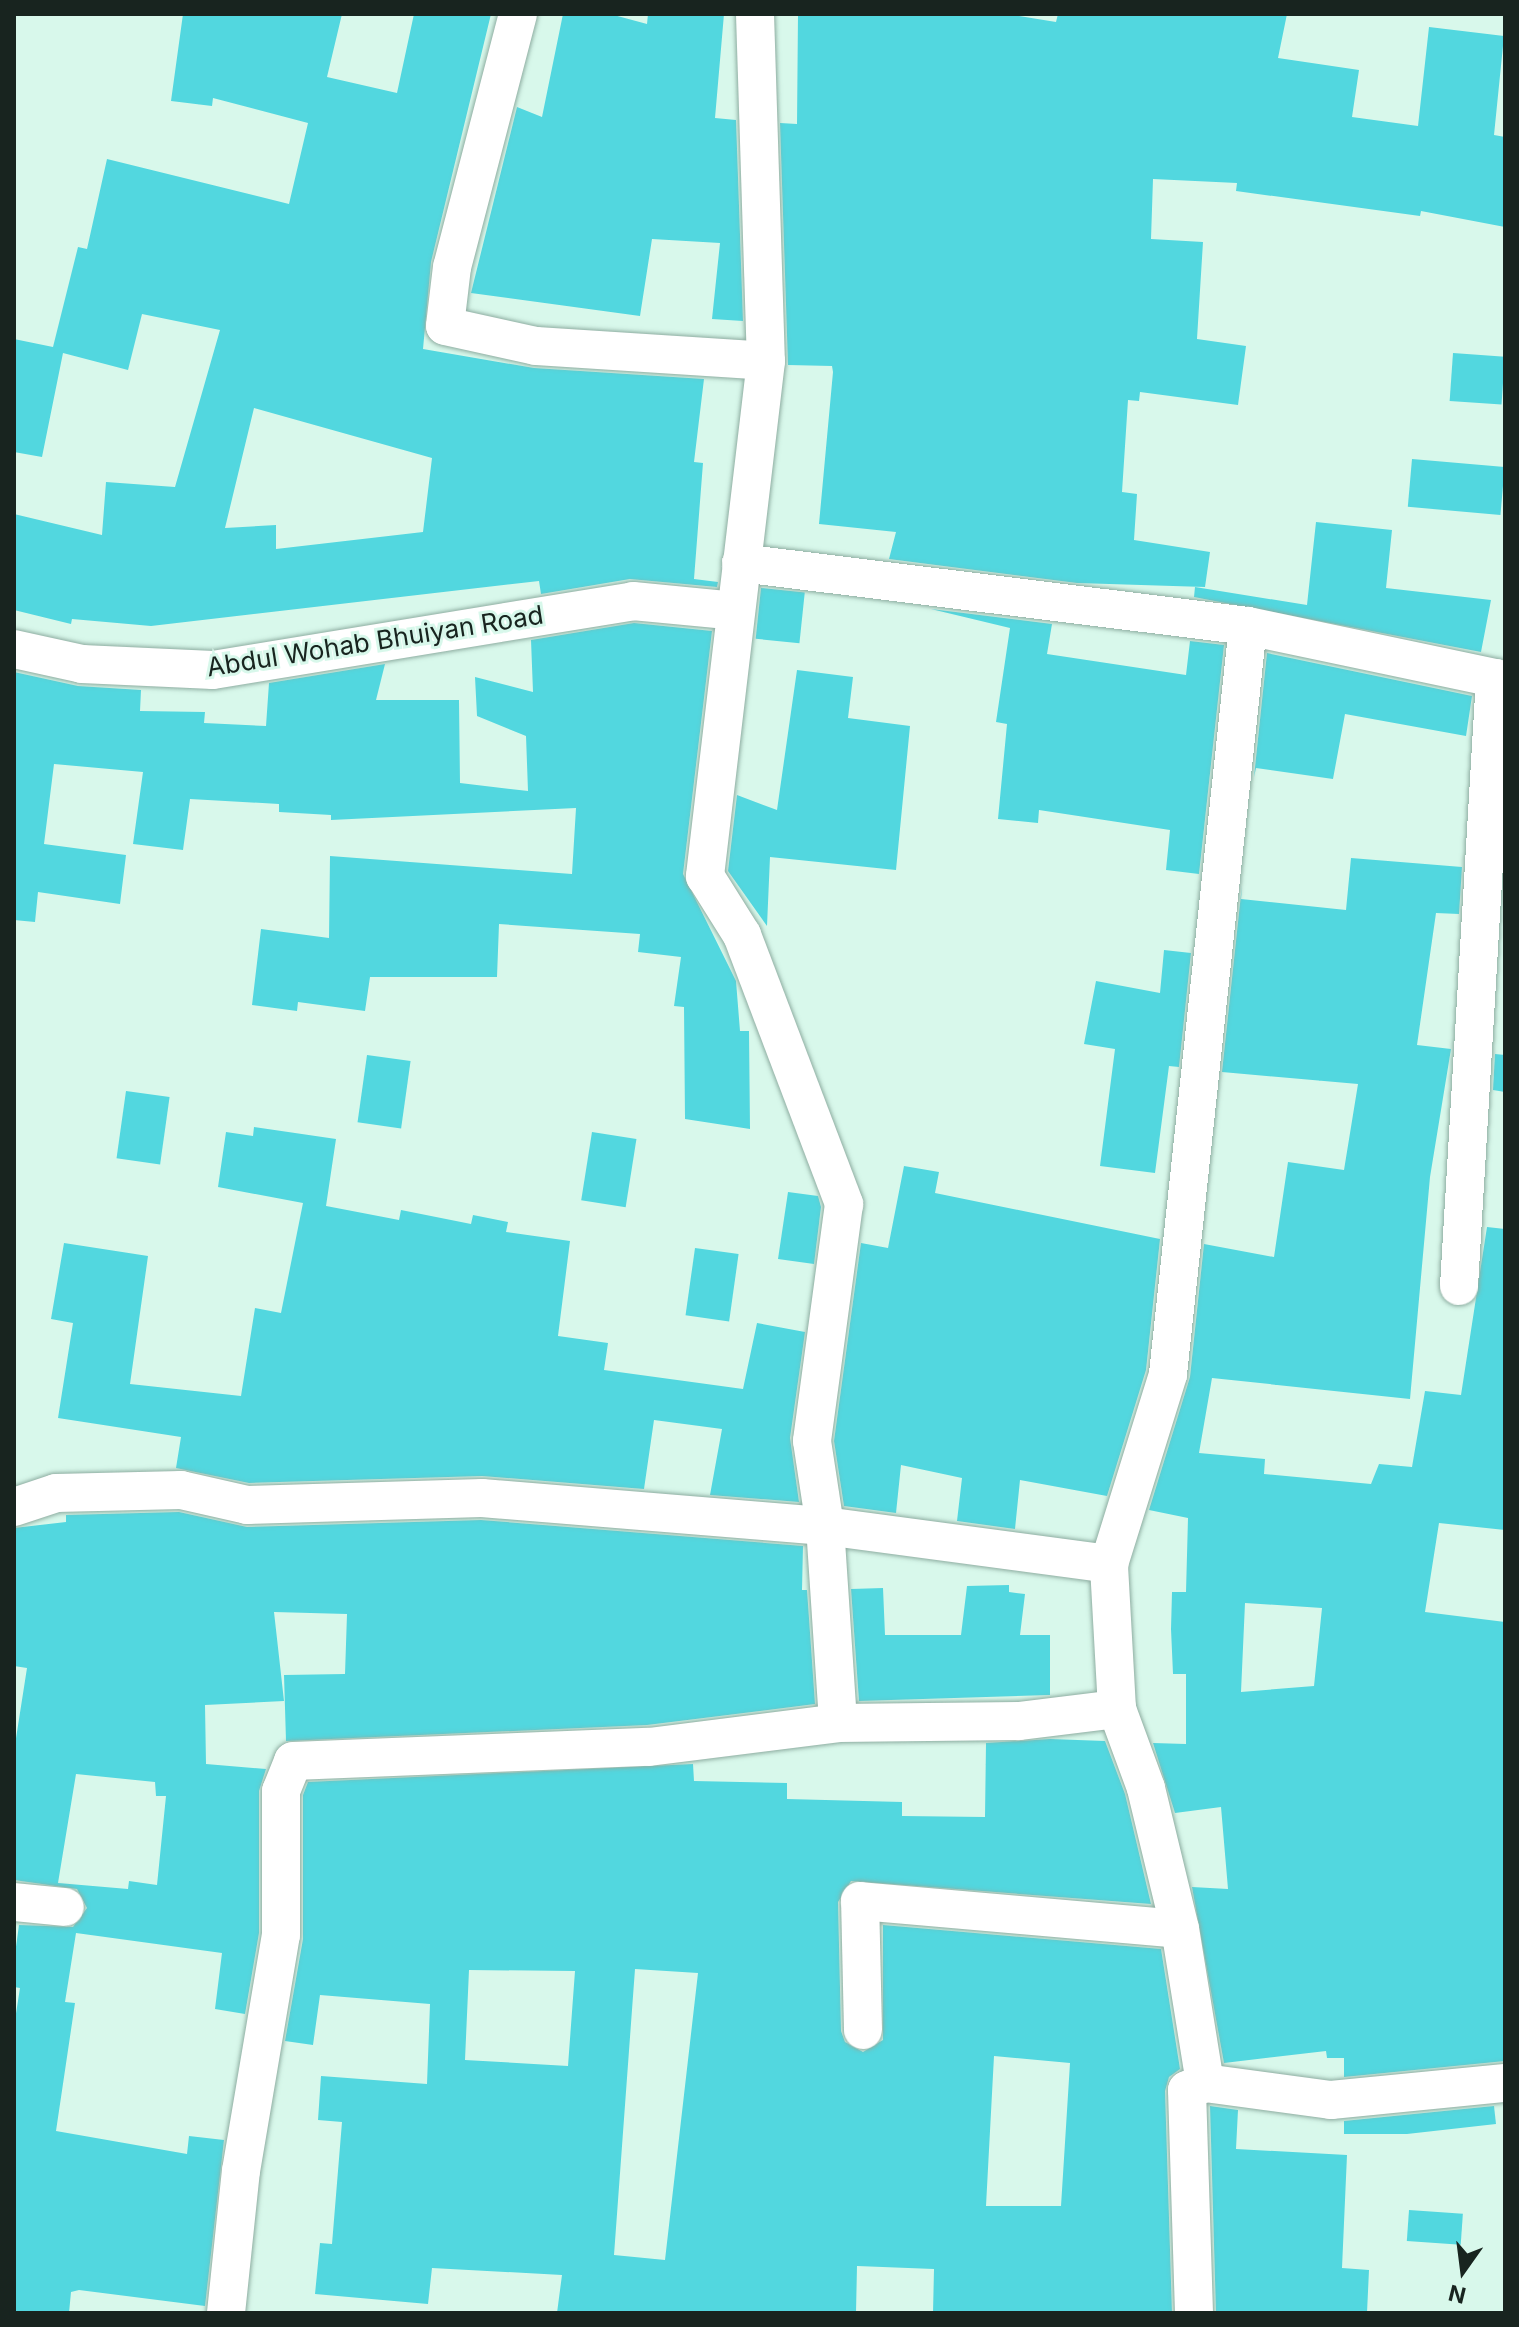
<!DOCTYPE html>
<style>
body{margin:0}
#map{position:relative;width:1519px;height:2327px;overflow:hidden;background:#d8f8eb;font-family:Inter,sans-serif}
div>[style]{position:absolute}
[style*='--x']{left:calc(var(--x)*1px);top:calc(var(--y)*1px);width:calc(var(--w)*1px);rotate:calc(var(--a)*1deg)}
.building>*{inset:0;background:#52d7df;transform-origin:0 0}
.roads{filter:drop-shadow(0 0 2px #8eada1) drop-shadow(0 0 2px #8eada1)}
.minor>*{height:38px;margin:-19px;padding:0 19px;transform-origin:19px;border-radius:19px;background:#fff}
span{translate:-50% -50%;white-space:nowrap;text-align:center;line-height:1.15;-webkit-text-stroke:6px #d8f8eb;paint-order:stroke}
.street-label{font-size:26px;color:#18241f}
.frame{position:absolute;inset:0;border:16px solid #18241f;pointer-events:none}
.north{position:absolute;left:1423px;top:2231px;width:80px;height:80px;-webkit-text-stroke:6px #d8f8eb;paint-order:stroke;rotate:194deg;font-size:22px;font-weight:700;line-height:32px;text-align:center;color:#18241f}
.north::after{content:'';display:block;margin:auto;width:28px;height:36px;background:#18241f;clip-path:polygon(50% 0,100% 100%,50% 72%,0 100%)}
</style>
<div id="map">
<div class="building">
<div style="clip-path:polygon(evenodd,183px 14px,342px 14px,327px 77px,397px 93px,414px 14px,491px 14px,431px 262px,423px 349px,534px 368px,704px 379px,694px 462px,703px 463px,694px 579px,718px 582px,717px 587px,630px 579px,541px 594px,539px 581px,151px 626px,72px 619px,71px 624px,14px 610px,14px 514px,102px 535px,106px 482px,175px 487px,220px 330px,142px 314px,128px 370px,63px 353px,42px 457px,14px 452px,14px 339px,53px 347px,78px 247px,87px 249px,107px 159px,289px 204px,308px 123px,213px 98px,212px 106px,171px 101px,183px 14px,254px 408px,432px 458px,423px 532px,276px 549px,276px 525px,225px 528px,254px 408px)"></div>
<div style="clip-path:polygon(563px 14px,610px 14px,647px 24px,648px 14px,724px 14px,715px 118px,736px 120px,743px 321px,712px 319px,720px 243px,652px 239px,640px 316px,471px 293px,517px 107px,542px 117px)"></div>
<div style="clip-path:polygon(798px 14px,1007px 14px,1056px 22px,1058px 14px,1287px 14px,1278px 58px,1359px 70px,1352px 117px,1418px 126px,1429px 27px,1504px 36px,1494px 135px,1505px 137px,1505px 227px,1421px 211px,1420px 216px,1236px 191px,1237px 183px,1153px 179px,1151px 239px,1203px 242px,1197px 339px,1246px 346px,1238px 405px,1140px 392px,1139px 401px,1128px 400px,1122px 492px,1137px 494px,1134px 540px,1210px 552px,1205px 587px,1077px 583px,889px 559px,896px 532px,819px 524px,833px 372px,832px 366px,788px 365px,780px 123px,797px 124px)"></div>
<div style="left:1453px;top:353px;width:52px;height:48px;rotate:4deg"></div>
<div style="left:1412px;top:459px;width:93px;height:48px;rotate:5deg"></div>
<div style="clip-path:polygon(1316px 522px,1392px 530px,1386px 588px,1491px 600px,1481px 652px,1194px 597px,1195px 587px,1307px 605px)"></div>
<div style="left:761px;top:588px;width:44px;height:51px;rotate:6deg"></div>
<div style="clip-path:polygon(931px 609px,1052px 624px,1047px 654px,1186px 675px,1190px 641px,1224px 645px,1199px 874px,1166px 870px,1170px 830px,1039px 810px,1038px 823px,998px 819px,1007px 724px,996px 722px,1010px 628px)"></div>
<div style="clip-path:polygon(634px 623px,712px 631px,683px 874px,736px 981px,740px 1031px,749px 1031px,750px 1129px,685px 1119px,684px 1007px,674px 1006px,681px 957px,638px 952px,640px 934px,499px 924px,497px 977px,370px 977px,365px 1011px,298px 1002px,297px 1011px,252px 1005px,261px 929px,329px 938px,330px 856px,572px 874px,576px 808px,331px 820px,331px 815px,279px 812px,279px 804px,190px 799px,183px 850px,133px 844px,143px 772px,54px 764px,44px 844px,126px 855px,120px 904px,38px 892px,35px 922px,14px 920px,14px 672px,78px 686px,141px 690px,140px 711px,205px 712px,204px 723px,266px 726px,269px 683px,385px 664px,376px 700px,459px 700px,460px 783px,528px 791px,526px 736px,477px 716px,475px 677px,533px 692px,531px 640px)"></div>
<div style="clip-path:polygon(1267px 653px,1472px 696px,1466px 736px,1345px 714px,1333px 779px,1256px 768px,1254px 777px)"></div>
<div style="clip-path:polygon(797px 670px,853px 677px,848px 718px,910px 726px,896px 870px,770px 857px,767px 926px,728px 871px,737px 795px,777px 810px)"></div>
<div style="clip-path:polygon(evenodd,1351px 858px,1462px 867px,1459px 914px,1436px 913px,1417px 1045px,1451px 1049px,1430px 1177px,1410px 1399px,1212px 1378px,1199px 1453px,1265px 1459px,1264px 1474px,1371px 1484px,1379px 1464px,1412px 1467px,1425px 1391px,1461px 1395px,1487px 1227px,1505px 1229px,1505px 1530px,1439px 1523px,1425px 1612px,1505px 1622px,1505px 2061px,1344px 2077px,1344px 2058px,1327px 2058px,1326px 2051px,1224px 2063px,1192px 1887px,1228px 1889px,1221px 1807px,1175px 1813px,1153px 1743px,1186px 1744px,1186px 1674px,1173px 1674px,1171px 1629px,1172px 1592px,1186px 1592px,1188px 1518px,1149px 1510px,1190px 1377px,1204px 1244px,1274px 1257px,1288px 1162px,1344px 1170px,1358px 1084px,1222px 1072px,1242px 885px,1241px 899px,1346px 910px,1351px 858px,1245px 1603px,1322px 1608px,1314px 1686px,1241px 1692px,1245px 1603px)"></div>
<div style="clip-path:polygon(1164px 950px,1191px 953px,1179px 1067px,1169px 1066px,1155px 1173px,1100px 1166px,1115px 1049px,1084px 1044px,1096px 981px,1160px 993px)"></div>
<div style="clip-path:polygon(1495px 1054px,1505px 1055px,1505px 1092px,1493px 1090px)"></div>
<div style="left:367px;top:1055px;width:44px;height:68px;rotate:8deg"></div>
<div style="left:126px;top:1091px;width:44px;height:68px;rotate:8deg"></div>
<div style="clip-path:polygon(254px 1127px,336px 1139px,326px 1206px,321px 1205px,399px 1220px,401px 1210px,471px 1224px,473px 1215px,508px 1222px,506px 1232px,570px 1241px,558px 1336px,608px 1343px,604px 1370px,743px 1389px,757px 1323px,805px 1332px,790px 1438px,799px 1502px,710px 1495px,722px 1429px,654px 1420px,644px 1489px,482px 1476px,249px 1483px,176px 1468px,181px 1437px,58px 1418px,73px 1323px,51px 1319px,64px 1243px,148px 1256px,130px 1384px,241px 1396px,255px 1308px,281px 1313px,303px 1203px,218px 1187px,226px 1132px,253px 1136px)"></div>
<div style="left:592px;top:1132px;width:45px;height:69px;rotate:9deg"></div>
<div style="clip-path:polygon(904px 1166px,939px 1172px,935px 1193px,1160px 1239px,1146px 1370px,1107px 1496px,1020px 1480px,1015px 1529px,957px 1521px,962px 1478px,901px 1465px,896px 1513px,844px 1506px,834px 1441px,861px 1243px,888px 1248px)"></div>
<div style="clip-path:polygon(788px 1192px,818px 1196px,821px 1207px,814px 1264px,778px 1259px)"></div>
<div style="left:695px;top:1248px;width:44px;height:68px;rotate:8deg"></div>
<div style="clip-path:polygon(evenodd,179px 1512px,247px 1527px,481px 1520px,803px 1546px,802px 1590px,807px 1590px,815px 1704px,647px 1725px,286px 1741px,284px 1675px,345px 1674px,347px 1614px,274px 1612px,284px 1701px,205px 1705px,206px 1764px,266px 1769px,259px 1791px,259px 1933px,245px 2014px,215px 2009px,222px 1953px,76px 1933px,65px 2002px,75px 2003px,56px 2131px,187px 2154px,189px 2136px,224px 2140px,205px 2306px,79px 2290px,71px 2292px,69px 2313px,14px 2313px,14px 2026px,20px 1988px,14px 1987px,14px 1961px,19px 1925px,73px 1927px,87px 1908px,77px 1889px,14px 1880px,14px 1751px,27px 1668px,14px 1666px,14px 1528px,66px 1522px,66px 1515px,179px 1512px,76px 1774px,155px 1782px,156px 1796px,166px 1796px,157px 1885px,129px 1881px,128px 1889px,58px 1883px,76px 1774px)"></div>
<div style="clip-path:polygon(1009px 1585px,1009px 1592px,1025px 1594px,1020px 1635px,1050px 1635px,1050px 1695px,859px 1701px,851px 1589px,883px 1588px,885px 1635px,961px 1635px,967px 1586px)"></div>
<div style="clip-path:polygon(evenodd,1050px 1739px,1105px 1741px,1125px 1794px,1151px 1904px,851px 1881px,838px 1902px,841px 2031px,845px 2042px,863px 2052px,883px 2040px,883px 1925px,1161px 1949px,1180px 2069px,1169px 2077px,1165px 2091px,1172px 2313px,933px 2313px,934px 2269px,857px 2266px,856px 2313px,557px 2313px,562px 2275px,432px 2268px,428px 2304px,315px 2294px,320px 2243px,332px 2244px,342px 2122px,318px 2120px,321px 2076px,427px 2084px,430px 2004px,320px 1995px,313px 2045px,285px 2041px,303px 1939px,303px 1795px,308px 1782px,693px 1764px,694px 1781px,787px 1783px,787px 1799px,902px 1802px,902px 1816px,985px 1817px,986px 1743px,1050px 1739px,635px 1969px,698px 1973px,665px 2260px,614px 2255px,635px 1969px,1050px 1739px,469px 1970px,575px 1971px,568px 2066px,465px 2060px,469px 1970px,1050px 1739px,994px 2056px,1070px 2063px,1061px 2206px,986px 2206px,994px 2056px)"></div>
<div style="clip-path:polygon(1210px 2106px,1238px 2110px,1236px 2149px,1347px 2155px,1342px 2268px,1369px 2270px,1367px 2313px,1216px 2313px)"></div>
<div style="clip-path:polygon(1494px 2106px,1496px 2124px,1407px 2134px,1344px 2134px,1344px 2121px)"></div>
<div style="left:1409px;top:2210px;width:54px;height:31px;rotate:4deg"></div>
</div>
<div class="roads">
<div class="minor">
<div style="--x:518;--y:14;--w:261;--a:104.6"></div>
<div style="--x:452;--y:267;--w:59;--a:96.8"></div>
<div style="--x:445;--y:326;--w:93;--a:12.4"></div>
<div style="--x:536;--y:346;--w:230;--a:3.7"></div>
<div style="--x:755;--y:14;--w:347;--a:88.2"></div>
<div style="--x:766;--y:361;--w:519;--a:96.76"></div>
<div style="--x:705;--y:876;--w:70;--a:57.9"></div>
<div style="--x:742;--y:935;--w:288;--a:69.2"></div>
<div style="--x:844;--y:1204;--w:239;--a:97.7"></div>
<div style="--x:812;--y:1441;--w:86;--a:81.3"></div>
<div style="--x:825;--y:1526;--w:197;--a:86.2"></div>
<div style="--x:741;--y:563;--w:511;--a:7.08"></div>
<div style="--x:1248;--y:626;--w:263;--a:11.9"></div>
<div style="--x:14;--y:649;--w:70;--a:12.4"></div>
<div style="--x:82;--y:664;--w:131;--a:2.6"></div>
<div style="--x:213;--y:670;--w:426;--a:-9.3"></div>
<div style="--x:633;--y:601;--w:103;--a:5.5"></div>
<div style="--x:1459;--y:1286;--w:609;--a:-86.61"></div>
<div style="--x:14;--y:1507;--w:44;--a:-18.4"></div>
<div style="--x:56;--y:1493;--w:125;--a:-1.4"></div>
<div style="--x:181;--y:1490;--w:68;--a:12.8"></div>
<div style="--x:247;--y:1505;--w:235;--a:-1.7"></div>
<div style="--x:482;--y:1498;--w:344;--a:4.7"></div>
<div style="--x:825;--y:1526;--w:287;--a:7.6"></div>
<div style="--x:14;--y:1902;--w:51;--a:5.6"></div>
<div style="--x:863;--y:2030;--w:129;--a:-91.3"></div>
<div style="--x:860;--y:1901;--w:321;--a:5"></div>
<div style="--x:1205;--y:2083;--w:156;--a:-99.2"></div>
<div style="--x:1180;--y:1929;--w:145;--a:-103.6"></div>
<div style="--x:1146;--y:1788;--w:84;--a:-110.2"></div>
<div style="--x:1117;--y:1709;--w:145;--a:-93.2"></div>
<div style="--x:1109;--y:1564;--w:199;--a:-72.7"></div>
<div style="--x:1168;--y:1374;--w:752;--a:-83.9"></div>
<div style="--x:226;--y:2313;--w:143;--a:-84"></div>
<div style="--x:241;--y:2171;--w:239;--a:-80.4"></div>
<div style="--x:281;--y:1935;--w:144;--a:-90"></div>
<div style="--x:281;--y:1791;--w:32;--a:-68"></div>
<div style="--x:293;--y:1761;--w:356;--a:-2.3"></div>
<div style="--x:649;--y:1747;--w:191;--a:-7.2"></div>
<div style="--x:838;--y:1723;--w:181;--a:-0.6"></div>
<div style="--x:1019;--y:1721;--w:99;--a:-7"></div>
<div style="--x:1194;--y:2313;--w:223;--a:-91.8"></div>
<div style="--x:1187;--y:2090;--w:19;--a:-21"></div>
<div style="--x:1205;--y:2083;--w:127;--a:7.7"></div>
<div style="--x:1331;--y:2100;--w:175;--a:-5.6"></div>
</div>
</div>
<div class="street-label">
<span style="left:375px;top:641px;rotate:-9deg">Abdul Wohab Bhuiyan Road</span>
</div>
<div class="frame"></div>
<div class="north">N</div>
</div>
